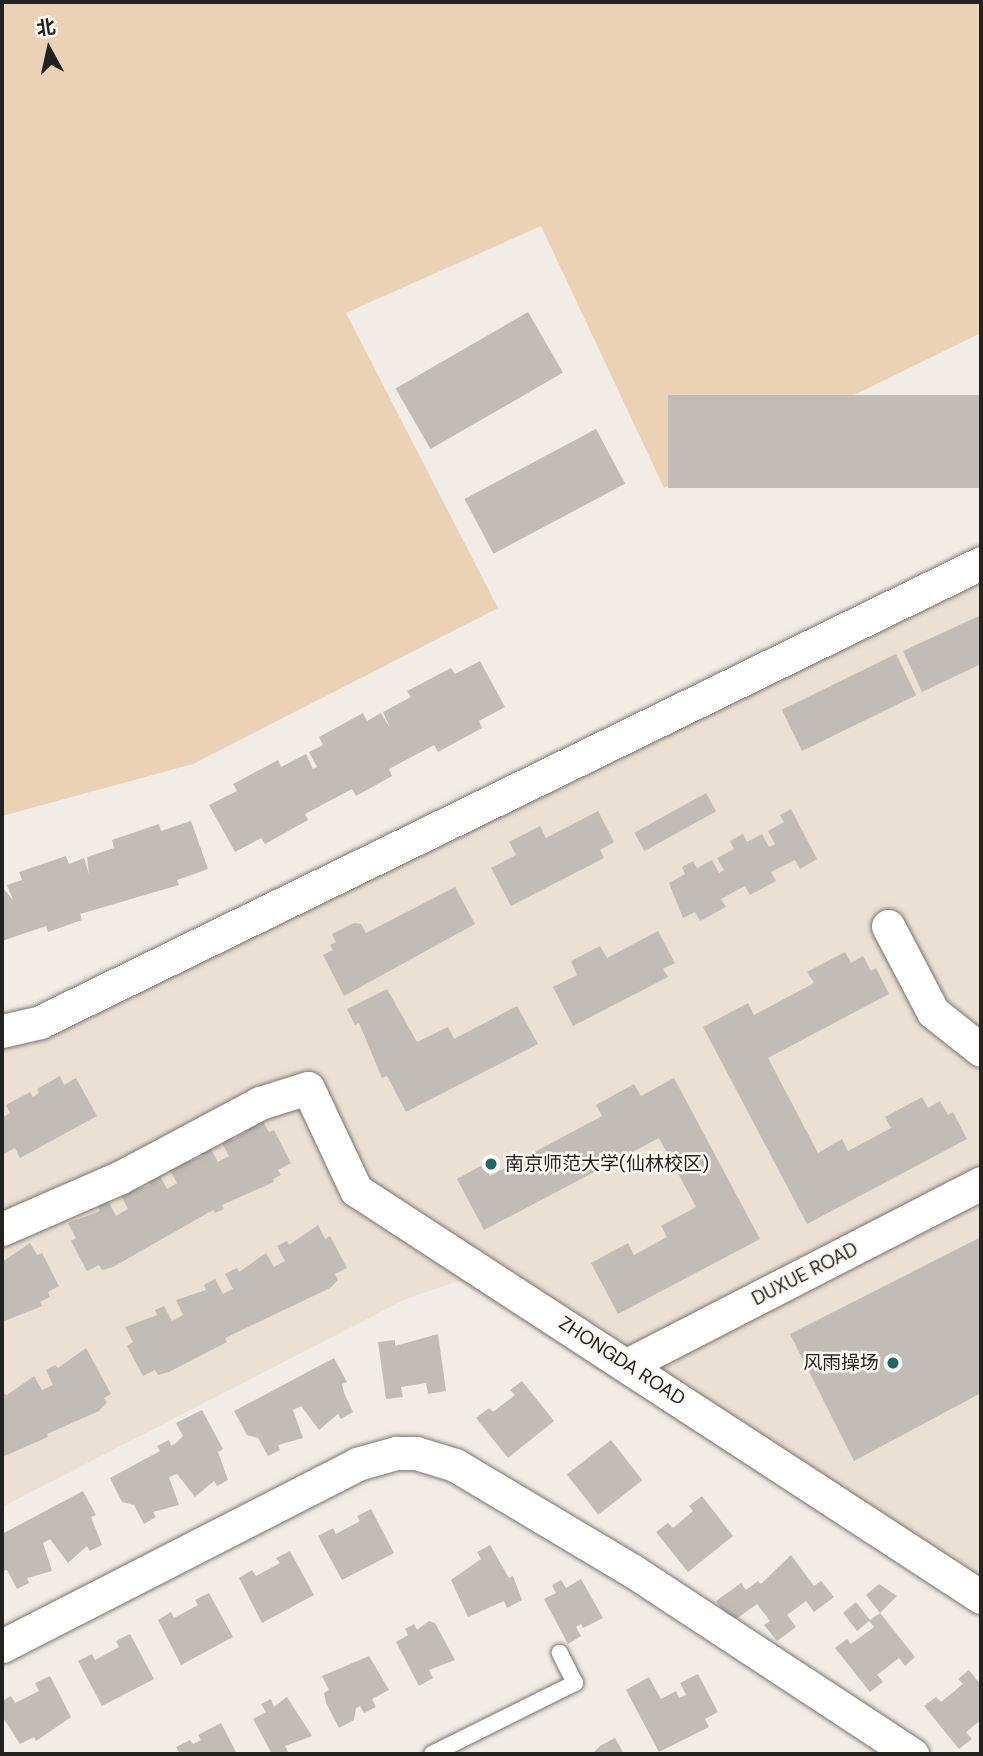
<!DOCTYPE html>
<meta charset="utf-8">
<style>
body{margin:0}
#map{position:relative;width:983px;height:1756px;overflow:hidden;background:#f1ece6;font-family:"DM Sans","Noto Sans SC",sans-serif}
div>[style]{position:absolute}
[style*='--x']{left:calc(var(--x)*1px);top:calc(var(--y)*1px);width:calc(var(--w)*1px);rotate:calc(var(--a)*1deg)}
.built>*{inset:0;background:#ebe0d4}
.green>*{inset:0;background:#ecd2b5}
.building>*{inset:0;background:#c2bcb7;transform-origin:0 0}
.roads{filter:drop-shadow(0 0 2px #79746e) drop-shadow(0 0 2px #79746e)}
.lane>*{height:16px;margin:-8px;padding:0 8px;transform-origin:8px;border-radius:8px;background:#fff}
.street>*{height:33px;margin:-16.5px;padding:0 16.5px;transform-origin:16.5px;border-radius:16.5px;background:#fff}
.dots>*{width:19px;height:19px;translate:-50% -50%;box-sizing:border-box;border:4px solid #fff9f3;border-radius:50%}
span{translate:-50% -50%;white-space:nowrap;text-align:center;line-height:1.15;-webkit-text-stroke:5px #fff9f3;paint-order:stroke}
.poi-label{font-size:19px;color:#242220}
.left{translate:0 -50%;text-align:left}
.right{translate:-100% -50%;text-align:right}
.street-label{font-size:19px;color:#242220}
.frame{position:absolute;inset:0;border:4px solid #242220;pointer-events:none}
.north{position:absolute;left:14px;top:14px;width:70px;height:70px;-webkit-text-stroke:5px #fff9f3;paint-order:stroke;rotate:352deg;font-size:19px;font-weight:700;line-height:28px;text-align:center;color:#242220}
.north::after{content:'';display:block;margin:auto;width:24px;height:32px;background:#242220;clip-path:polygon(50% 0,100% 100%,50% 72%,0 100%)}
</style>
<div id="map">
<div class="built">
<div style="clip-path:polygon(981px 557px,981px 1616px,459px 1281px,406px 1299px,2px 1507px,2px 1047px,46px 1034px)"></div>
</div>
<div class="green">
<div style="clip-path:polygon(2px 2px,981px 2px,981px 333px,664px 488px,541px 226px,346px 313px,498px 608px,193px 764px,2px 816px)"></div>
</div>
<div class="building">
<div style="left:528px;top:312px;width:70px;height:153px;rotate:60deg"></div>
<div style="left:981px;top:395px;width:93px;height:313px;rotate:90deg"></div>
<div style="left:596px;top:429px;width:62px;height:149px;rotate:62deg"></div>
<div style="clip-path:polygon(981px 615px,981px 664px,922px 692px,903px 651px)"></div>
<div style="left:896px;top:654px;width:46px;height:127px;rotate:64deg"></div>
<div style="clip-path:polygon(480px 661px,505px 707px,479px 721px,482px 728px,438px 752px,434px 745px,389px 769px,392px 776px,356px 796px,352px 789px,305px 814px,308px 820px,265px 844px,261px 838px,235px 852px,209px 805px,237px 791px,233px 784px,278px 760px,281px 767px,306px 754px,313px 769px,317px 767px,309px 752px,323px 745px,319px 737px,363px 713px,367px 721px,381px 713px,390px 728px,383px 712px,411px 697px,407px 691px,451px 668px,455px 674px)"></div>
<div style="left:706px;top:793px;width:21px;height:82px;rotate:61deg"></div>
<div style="clip-path:polygon(791px 809px,817px 859px,800px 869px,795px 860px,771px 872px,776px 881px,750px 895px,745px 886px,721px 899px,726px 907px,700px 921px,695px 912px,683px 918px,669px 883px,685px 874px,682px 867px,693px 861px,697px 868px,712px 860px,719px 873px,724px 870px,717px 858px,734px 849px,730px 841px,743px 834px,747px 842px,762px 834px,769px 847px,775px 844px,768px 831px,784px 822px,780px 815px)"></div>
<div style="clip-path:polygon(598px 811px,614px 842px,600px 850px,604px 858px,511px 906px,491px 868px,516px 855px,509px 842px,540px 826px,546px 838px)"></div>
<div style="clip-path:polygon(191px 821px,208px 869px,177px 880px,179px 885px,80px 914px,82px 920px,48px 932px,46px 926px,2px 941px,2px 887px,13px 900px,7px 885px,22px 880px,19px 872px,66px 856px,69px 864px,84px 858px,89px 874px,87px 857px,114px 848px,112px 840px,159px 824px,161px 831px)"></div>
<div style="clip-path:polygon(455px 887px,475px 924px,344px 996px,323px 955px,333px 950px,330px 945px,336px 942px,332px 934px,354px 923px,361px 924px,366px 933px)"></div>
<div style="clip-path:polygon(658px 931px,675px 963px,663px 969px,668px 977px,573px 1026px,553px 987px,577px 975px,571px 961px,600px 946px,607px 958px)"></div>
<div style="clip-path:polygon(845px 952px,851px 963px,863px 956px,871px 971px,876px 968px,889px 994px,768px 1058px,818px 1153px,842px 1139px,848px 1151px,891px 1128px,885px 1117px,922px 1097px,928px 1108px,940px 1101px,948px 1115px,953px 1112px,967px 1139px,807px 1224px,703px 1027px,748px 1003px,754px 1015px,814px 983px,807px 972px)"></div>
<div style="clip-path:polygon(387px 989px,417px 1042px,448px 1027px,454px 1039px,517px 1006px,538px 1044px,406px 1112px,387px 1076px,382px 1078px,359px 1023px,355px 1025px,347px 1009px)"></div>
<div style="clip-path:polygon(60px 1076px,64px 1085px,76px 1078px,97px 1116px,20px 1158px,15px 1148px,2px 1155px,2px 1118px,10px 1113px,6px 1105px,30px 1092px,33px 1097px,39px 1093px,37px 1089px)"></div>
<div style="clip-path:polygon(674px 1078px,760px 1239px,618px 1314px,591px 1263px,628px 1243px,634px 1255px,667px 1237px,661px 1226px,696px 1207px,659px 1138px,484px 1230px,457px 1179px,484px 1164px,490px 1176px,602px 1116px,596px 1105px,634px 1084px,641px 1096px)"></div>
<div style="clip-path:polygon(262px 1120px,269px 1132px,274px 1130px,291px 1163px,278px 1170px,281px 1175px,273px 1179px,274px 1182px,222px 1205px,224px 1209px,215px 1213px,213px 1210px,113px 1267px,102px 1270px,99px 1265px,87px 1271px,71px 1241px,76px 1238px,68px 1223px,100px 1211px,98px 1206px,108px 1200px,116px 1216px,128px 1209px,120px 1194px,150px 1185px,147px 1180px,159px 1174px,167px 1189px,177px 1183px,169px 1169px,203px 1156px,201px 1152px,210px 1147px,218px 1162px,229px 1156px,221px 1141px,231px 1136px,233px 1140px)"></div>
<div style="clip-path:polygon(318px 1225px,325px 1239px,330px 1236px,347px 1268px,335px 1274px,338px 1280px,330px 1288px,225px 1338px,227px 1342px,169px 1372px,158px 1375px,155px 1370px,143px 1376px,127px 1346px,133px 1342px,125px 1327px,157px 1315px,155px 1310px,164px 1306px,172px 1321px,183px 1315px,176px 1300px,206px 1290px,204px 1285px,215px 1279px,223px 1294px,233px 1289px,225px 1274px,237px 1268px,239px 1272px,266px 1253px,274px 1267px,285px 1261px,277px 1246px,287px 1241px,289px 1245px)"></div>
<div style="clip-path:polygon(981px 1237px,981px 1393px,854px 1461px,790px 1334px)"></div>
<div style="clip-path:polygon(30px 1243px,37px 1255px,42px 1253px,59px 1286px,48px 1292px,50px 1297px,40px 1302px,42px 1306px,2px 1322px,2px 1262px)"></div>
<div style="clip-path:polygon(438px 1334px,446px 1391px,428px 1394px,426px 1383px,401px 1387px,403px 1397px,386px 1399px,378px 1342px,395px 1340px,395px 1346px)"></div>
<div style="clip-path:polygon(86px 1348px,111px 1394px,104px 1398px,107px 1402px,99px 1411px,47px 1434px,48px 1437px,2px 1457px,2px 1393px,7px 1395px,34px 1376px,42px 1390px,53px 1385px,46px 1370px,55px 1365px,58px 1368px)"></div>
<div style="clip-path:polygon(334px 1358px,347px 1382px,342px 1384px,344px 1393px,353px 1412px,341px 1419px,338px 1414px,319px 1430px,301px 1406px,293px 1410px,303px 1438px,278px 1445px,280px 1450px,268px 1456px,258px 1438px,247px 1435px,234px 1411px)"></div>
<div style="clip-path:polygon(522px 1381px,554px 1421px,508px 1458px,476px 1418px,489px 1408px,493px 1412px,515px 1395px,510px 1390px)"></div>
<div style="clip-path:polygon(202px 1410px,223px 1449px,218px 1452px,228px 1480px,217px 1486px,214px 1481px,195px 1497px,177px 1474px,169px 1477px,179px 1505px,153px 1512px,156px 1517px,144px 1524px,134px 1505px,122px 1502px,110px 1478px,160px 1451px,157px 1446px,169px 1440px,171px 1446px,176px 1443px,183px 1436px,176px 1423px)"></div>
<div style="left:611px;top:1440px;width:51px;height:56px;rotate:52deg"></div>
<div style="clip-path:polygon(83px 1491px,96px 1515px,91px 1517px,102px 1545px,90px 1551px,87px 1546px,68px 1563px,50px 1539px,43px 1543px,52px 1571px,27px 1578px,29px 1583px,17px 1589px,7px 1570px,2px 1571px,2px 1534px)"></div>
<div style="clip-path:polygon(702px 1496px,733px 1536px,688px 1572px,656px 1532px,668px 1523px,673px 1528px,693px 1511px,689px 1506px)"></div>
<div style="clip-path:polygon(371px 1509px,394px 1553px,342px 1580px,318px 1536px,333px 1528px,336px 1534px,360px 1521px,357px 1516px)"></div>
<div style="clip-path:polygon(490px 1545px,509px 1578px,513px 1576px,522px 1600px,507px 1608px,504px 1601px,468px 1617px,451px 1580px,481px 1559px,477px 1552px)"></div>
<div style="clip-path:polygon(290px 1551px,314px 1595px,262px 1623px,239px 1578px,252px 1570px,256px 1576px,280px 1563px,276px 1558px)"></div>
<div style="clip-path:polygon(791px 1555px,814px 1586px,821px 1581px,834px 1597px,814px 1612px,806px 1601px,787px 1615px,796px 1627px,777px 1641px,764px 1625px,770px 1621px,757px 1604px,732px 1622px,716px 1601px,741px 1583px,746px 1590px,758px 1581px,761px 1584px)"></div>
<div style="clip-path:polygon(581px 1579px,603px 1618px,583px 1628px,581px 1624px,576px 1627px,581px 1636px,568px 1644px,544px 1599px,556px 1593px,552px 1585px,561px 1580px,566px 1588px)"></div>
<div style="clip-path:polygon(879px 1584px,897px 1596px,880px 1613px,866px 1595px)"></div>
<div style="clip-path:polygon(209px 1593px,233px 1637px,181px 1665px,158px 1620px,171px 1612px,174px 1618px,198px 1605px,195px 1600px)"></div>
<div style="clip-path:polygon(856px 1602px,870px 1620px,880px 1613px,915px 1657px,905px 1666px,899px 1658px,877px 1675px,883px 1682px,870px 1692px,835px 1648px,847px 1639px,851px 1644px,874px 1627px,869px 1621px,857px 1631px,843px 1613px)"></div>
<div style="clip-path:polygon(429px 1621px,435px 1623px,455px 1660px,429px 1670px,433px 1678px,419px 1686px,396px 1642px,408px 1635px,405px 1629px,414px 1624px,417px 1630px)"></div>
<div style="clip-path:polygon(130px 1634px,154px 1679px,102px 1706px,78px 1661px,92px 1654px,95px 1660px,119px 1647px,116px 1641px)"></div>
<div style="clip-path:polygon(369px 1656px,389px 1690px,372px 1699px,376px 1707px,364px 1713px,360px 1706px,356px 1708px,354px 1720px,339px 1728px,326px 1703px,324px 1693px,329px 1690px,322px 1676px)"></div>
<div style="clip-path:polygon(969px 1670px,981px 1685px,981px 1720px,966px 1732px,972px 1739px,959px 1749px,924px 1706px,936px 1697px,941px 1702px,963px 1684px,958px 1679px)"></div>
<div style="clip-path:polygon(698px 1674px,718px 1712px,705px 1719px,709px 1727px,659px 1752px,626px 1690px,649px 1677px,661px 1699px,676px 1691px,679px 1698px,686px 1695px,680px 1683px)"></div>
<div style="clip-path:polygon(50px 1676px,71px 1717px,36px 1741px,34px 1737px,20px 1744px,2px 1716px,2px 1701px,11px 1696px,15px 1703px,39px 1691px,35px 1683px)"></div>
<div style="clip-path:polygon(287px 1697px,312px 1736px,285px 1746px,289px 1754px,272px 1754px,253px 1719px,266px 1712px,261px 1704px,271px 1699px,274px 1707px)"></div>
<div style="clip-path:polygon(221px 1723px,237px 1754px,180px 1754px,176px 1747px,190px 1740px,193px 1744px,201px 1740px,198px 1735px)"></div>
<div style="clip-path:polygon(615px 1738px,624px 1754px,592px 1754px,600px 1746px)"></div>
</div>
<div class="roads">
<div class="lane">
<div style="--x:432;--y:1754;--w:160;--a:-26.4"></div>
<div style="--x:575;--y:1683;--w:34;--a:-117"></div>
</div>
<div class="street">
<div style="--x:888;--y:926;--w:97;--a:62.4"></div>
<div style="--x:933;--y:1012;--w:61;--a:38.4"></div>
<div style="--x:2;--y:1031;--w:39;--a:-13"></div>
<div style="--x:40;--y:1022;--w:1047;--a:-26"></div>
<div style="--x:2;--y:1229;--w:128;--a:-23.6"></div>
<div style="--x:119;--y:1178;--w:160;--a:-28"></div>
<div style="--x:260;--y:1103;--w:50;--a:-17.4"></div>
<div style="--x:308;--y:1088;--w:113;--a:64.8"></div>
<div style="--x:356;--y:1190;--w:746;--a:33.07"></div>
<div style="--x:629;--y:1364;--w:396;--a:-27.2"></div>
<div style="--x:2;--y:1646;--w:399;--a:-27.1"></div>
<div style="--x:357;--y:1464;--w:41;--a:-15.8"></div>
<div style="--x:396;--y:1453;--w:20;--a:0"></div>
<div style="--x:416;--y:1453;--w:41;--a:17.1"></div>
<div style="--x:455;--y:1465;--w:207;--a:30.8"></div>
<div style="--x:633;--y:1571;--w:334;--a:33.3"></div>
</div>
</div>
<div class="dots">
<div style="left:491px;top:1164px;background:#1e6a67"></div>
<div style="left:893px;top:1363px;background:#1e6a67"></div>
</div>
<div class="poi-label">
<span class="left" style="left:505px;top:1164px">南京师范大学(仙林校区)</span>
<span class="right" style="left:879px;top:1363px">风雨操场</span>
</div>
<div class="street-label">
<span style="left:805px;top:1274px;rotate:-27deg">DUXUE ROAD</span>
<span style="left:622px;top:1361px;rotate:33deg">ZHONGDA ROAD</span>
</div>
<div class="frame"></div>
<div class="north">北</div>
</div>
